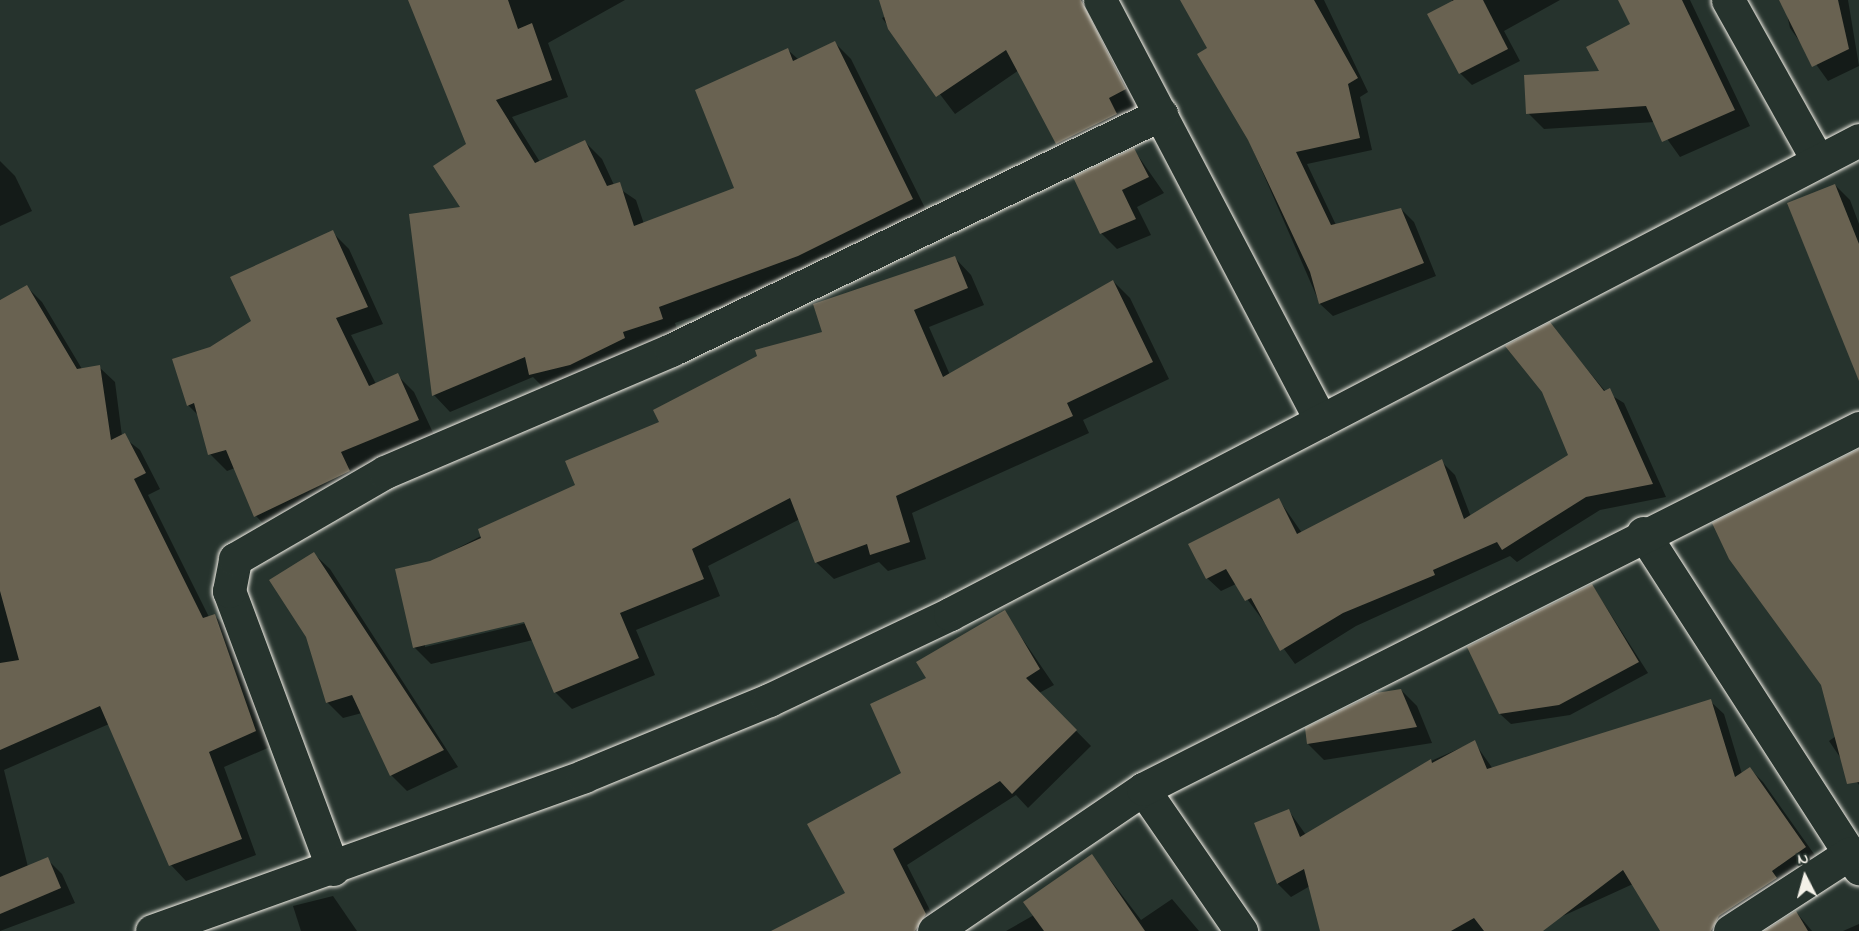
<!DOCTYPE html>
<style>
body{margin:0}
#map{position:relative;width:1859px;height:931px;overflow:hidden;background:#26332d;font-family:"Indie Flower",sans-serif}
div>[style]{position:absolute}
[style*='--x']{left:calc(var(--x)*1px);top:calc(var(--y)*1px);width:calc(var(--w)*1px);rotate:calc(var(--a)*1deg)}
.shadow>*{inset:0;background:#0007}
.building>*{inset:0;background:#696251}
.roads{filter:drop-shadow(0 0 2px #f4f1e8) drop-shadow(0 0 2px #f4f1e8)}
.minor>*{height:33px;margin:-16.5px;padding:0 16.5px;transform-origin:16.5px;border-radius:16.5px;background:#26332d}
span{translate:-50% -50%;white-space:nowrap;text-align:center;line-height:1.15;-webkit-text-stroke:4.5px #26332d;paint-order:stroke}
.north{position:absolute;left:1775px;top:847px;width:60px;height:60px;-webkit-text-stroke:4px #26332d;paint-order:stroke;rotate:354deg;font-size:16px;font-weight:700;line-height:24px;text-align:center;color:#f4f1e8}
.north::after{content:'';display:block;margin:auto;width:21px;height:27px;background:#f4f1e8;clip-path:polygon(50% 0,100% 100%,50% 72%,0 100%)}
</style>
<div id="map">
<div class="shadow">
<div style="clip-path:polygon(410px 0,625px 0,548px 43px,568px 97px,512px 117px,540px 162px,585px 142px,602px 159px,614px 185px,636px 200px,644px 224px,736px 189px,788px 50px,799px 60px,834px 42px,851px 59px,929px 216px,815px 273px,675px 323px,679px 336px,547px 391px,533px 377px,450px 412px,434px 395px,411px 215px,462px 208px,468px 145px)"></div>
<div style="clip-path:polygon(883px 0,1094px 0,1142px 107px,1075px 160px,1057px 143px,1019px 70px,955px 114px,882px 18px,890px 14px)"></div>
<div style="clip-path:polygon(1182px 0,1324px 0,1368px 92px,1360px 97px,1372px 150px,1307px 164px,1336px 225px,1401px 209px,1414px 222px,1436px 276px,1333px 316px,1320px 304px,1209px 49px)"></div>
<div style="clip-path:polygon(1452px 0,1560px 0,1504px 31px,1520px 61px,1472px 85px,1460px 73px)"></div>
<div style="clip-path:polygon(1620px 0,1690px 0,1750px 126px,1680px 157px,1655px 122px,1544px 129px,1528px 113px,1601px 72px,1632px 25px)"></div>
<div style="clip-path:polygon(1784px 0,1848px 0,1859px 66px,1828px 81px,1790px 28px)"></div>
<div style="clip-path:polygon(1134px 150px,1164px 193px,1137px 207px,1151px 235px,1117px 249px,1101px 233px)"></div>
<div style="clip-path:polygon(0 161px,15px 176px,32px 211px,0 226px)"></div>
<div style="clip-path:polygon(1835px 185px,1850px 200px,1859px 224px,1859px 367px)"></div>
<div style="clip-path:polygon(332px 232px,349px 249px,383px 324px,351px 335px,376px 384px,397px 375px,414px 392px,435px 437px,272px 533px,256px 516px,235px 468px,227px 471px,210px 454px,200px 417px,188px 405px,211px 349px,253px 322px)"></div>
<div style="clip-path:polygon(evenodd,955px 258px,971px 275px,984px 305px,929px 327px,950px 375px,1113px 281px,1130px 298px,1169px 379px,1083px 420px,1089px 433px,912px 513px,926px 559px,888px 571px,879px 562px,834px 579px,817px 563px,800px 519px,708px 566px,720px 596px,636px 630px,655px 675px,572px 709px,555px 692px,533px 640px,431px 664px,414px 647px,431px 562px,577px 486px,661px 423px,955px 258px,531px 619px,531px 622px,425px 647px,425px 644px,531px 619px)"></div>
<div style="clip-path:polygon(27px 287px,42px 302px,82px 369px,99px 367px,115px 382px,122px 436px,140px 450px,160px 489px,148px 495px,209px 617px,215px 616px,230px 631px,270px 747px,224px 767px,256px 855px,186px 881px,171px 865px,109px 724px,4px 770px,28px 867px,47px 859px,62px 874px,75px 903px,0 931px,0 300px)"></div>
<div style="clip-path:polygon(1549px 324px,1606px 392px,1624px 403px,1666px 497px,1600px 510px,1517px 562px,1510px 556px,1356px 626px,1295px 664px,1236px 584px,1221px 591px,1207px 578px,1279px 500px,1302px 533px,1441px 461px,1455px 475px,1471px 517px,1570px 455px)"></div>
<div style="clip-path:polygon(1859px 468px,1859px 785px,1829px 741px,1836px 736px)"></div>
<div style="clip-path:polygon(314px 554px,330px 569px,458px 767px,407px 791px,391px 775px,362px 713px,343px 718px,327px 702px)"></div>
<div style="clip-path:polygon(1592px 585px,1648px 673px,1570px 715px,1511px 724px,1500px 714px)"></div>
<div style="clip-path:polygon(1004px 612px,1054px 685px,1039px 693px,1091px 746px,1028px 808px,1016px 795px,907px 865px,937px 924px,923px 931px,829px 931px,903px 774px,928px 678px)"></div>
<div style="clip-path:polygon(1401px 690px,1417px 706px,1432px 743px,1324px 760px,1308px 744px)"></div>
<div style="clip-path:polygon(1710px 701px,1724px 714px,1742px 774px,1750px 769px,1763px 782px,1819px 861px,1732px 931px,1660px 931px,1633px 884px,1530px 931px,1321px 931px,1310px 886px,1291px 897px,1278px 884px,1256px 824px,1289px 811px,1306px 835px,1431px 761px,1474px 742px,1493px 769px)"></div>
<div style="clip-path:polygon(1092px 856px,1141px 920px,1172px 899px,1199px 931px,1006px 931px,1034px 915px)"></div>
<div style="clip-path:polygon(333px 896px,357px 931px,301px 931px,293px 906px)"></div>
<div style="clip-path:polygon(1796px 912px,1812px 931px,1767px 931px)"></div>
<div style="clip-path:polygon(1859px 924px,1859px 931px,1843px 931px)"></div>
</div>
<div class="building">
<div style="clip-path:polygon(408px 0,508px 0,518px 29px,532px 23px,552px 80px,496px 100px,535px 163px,585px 140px,607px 186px,620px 182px,634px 226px,734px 188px,695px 90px,788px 48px,793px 61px,835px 41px,913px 199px,798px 256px,659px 307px,663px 319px,623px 332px,625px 338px,570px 365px,529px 375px,525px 357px,432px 396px,409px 214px,460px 207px,433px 166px,466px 144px)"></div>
<div style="clip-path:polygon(879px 0,1081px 0,1126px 89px,1109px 98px,1117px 114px,1056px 144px,1006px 50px,936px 97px,888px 29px)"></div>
<div style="clip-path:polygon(1180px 0,1314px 0,1358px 78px,1348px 84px,1360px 138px,1296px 152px,1331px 225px,1401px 208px,1424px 263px,1319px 304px,1310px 272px,1248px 140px,1197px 54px,1207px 48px)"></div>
<div style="clip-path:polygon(1454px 0,1483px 0,1508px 49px,1459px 74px,1427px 14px)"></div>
<div style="clip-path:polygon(1618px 0,1682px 0,1735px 110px,1662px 142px,1646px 106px,1526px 114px,1524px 75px,1599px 71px,1586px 47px,1630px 24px)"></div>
<div style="clip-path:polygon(1779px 0,1838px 0,1849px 49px,1812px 67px)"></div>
<div style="clip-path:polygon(1134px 148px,1149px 177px,1122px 190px,1136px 219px,1100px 234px,1073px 177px)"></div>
<div style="clip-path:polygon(1835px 184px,1859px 244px,1859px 381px,1787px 203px)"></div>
<div style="clip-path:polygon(333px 230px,368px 307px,336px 318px,369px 386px,398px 373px,419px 420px,341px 452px,350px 471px,254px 517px,226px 450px,208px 455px,194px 403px,187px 406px,172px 359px,210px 347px,251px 321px,230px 277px)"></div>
<div style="clip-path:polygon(955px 256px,968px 288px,914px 310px,943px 377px,1113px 280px,1153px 362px,1067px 403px,1073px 416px,896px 496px,910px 542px,870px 555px,867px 544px,815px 563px,790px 498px,692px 549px,704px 579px,620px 613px,639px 658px,554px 693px,524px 622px,413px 648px,395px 569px,430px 561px,481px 538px,478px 529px,575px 485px,565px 461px,659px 422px,653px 410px,757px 356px,755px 350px,822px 332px,813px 304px)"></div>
<div style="clip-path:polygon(27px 285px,77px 369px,100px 365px,111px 440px,125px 433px,146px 473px,134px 479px,203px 618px,215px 614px,256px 731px,209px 752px,242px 839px,169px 866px,100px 706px,0 750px,0 663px,19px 660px,0 591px,0 300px)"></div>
<div style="clip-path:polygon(1550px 322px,1604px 391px,1610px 388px,1653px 484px,1586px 497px,1502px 550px,1497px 542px,1433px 570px,1435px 575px,1343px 613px,1280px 651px,1251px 598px,1245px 601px,1226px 569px,1206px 579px,1188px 544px,1279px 498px,1297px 534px,1442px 459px,1464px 519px,1568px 455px,1542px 392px,1505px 346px)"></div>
<div style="clip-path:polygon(1859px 449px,1859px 782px,1847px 784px,1821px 685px,1729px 559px,1712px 523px)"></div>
<div style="clip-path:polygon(314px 552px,444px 750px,390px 776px,352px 695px,326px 703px,306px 637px,269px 580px)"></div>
<div style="clip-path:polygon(1592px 584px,1639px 662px,1559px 705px,1499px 714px,1467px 647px)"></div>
<div style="clip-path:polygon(1005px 610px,1040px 669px,1026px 678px,1077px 730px,1012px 794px,1000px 781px,893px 849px,926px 914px,915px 931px,771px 931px,845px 893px,807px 824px,901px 773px,870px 704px,926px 678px,916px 662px)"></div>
<div style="clip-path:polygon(1401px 689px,1417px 727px,1307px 744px,1305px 728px,1376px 693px)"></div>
<div style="clip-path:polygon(1711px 699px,1735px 777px,1750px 767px,1806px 847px,1772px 871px,1777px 878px,1719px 916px,1711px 931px,1660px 931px,1623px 870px,1543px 931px,1484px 931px,1474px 918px,1451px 931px,1320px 931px,1304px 869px,1277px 884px,1254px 823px,1289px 809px,1300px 837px,1431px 759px,1432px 763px,1475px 740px,1487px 769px)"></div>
<div style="clip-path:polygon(1092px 854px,1145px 931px,1044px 931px,1023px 902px)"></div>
<div style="clip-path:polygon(48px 857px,61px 888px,0 914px,0 877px)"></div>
<div style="clip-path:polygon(1796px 911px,1808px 931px,1764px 931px)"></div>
</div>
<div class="roads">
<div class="minor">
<div style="--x:1100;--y:0;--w:475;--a:62.3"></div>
<div style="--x:1728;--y:0;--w:184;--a:60.8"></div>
<div style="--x:1643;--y:533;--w:399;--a:57.2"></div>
<div style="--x:1143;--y:789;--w:173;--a:55.4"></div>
<div style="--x:333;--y:869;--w:297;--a:-110.5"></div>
<div style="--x:229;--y:591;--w:33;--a:-79"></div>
<div style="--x:235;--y:559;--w:173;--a:-30.1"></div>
<div style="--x:385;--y:472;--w:311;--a:-23.1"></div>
<div style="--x:671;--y:350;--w:544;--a:-25.72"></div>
<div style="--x:152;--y:931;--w:459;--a:-19.7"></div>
<div style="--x:584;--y:776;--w:200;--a:-22.3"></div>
<div style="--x:769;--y:700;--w:200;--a:-25.4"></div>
<div style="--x:950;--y:614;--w:1025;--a:-27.54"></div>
<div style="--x:934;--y:931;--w:253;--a:-34.2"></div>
<div style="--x:1143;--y:789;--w:802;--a:-26.76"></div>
<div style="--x:1730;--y:931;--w:143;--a:-33"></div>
</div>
</div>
<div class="north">N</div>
</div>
